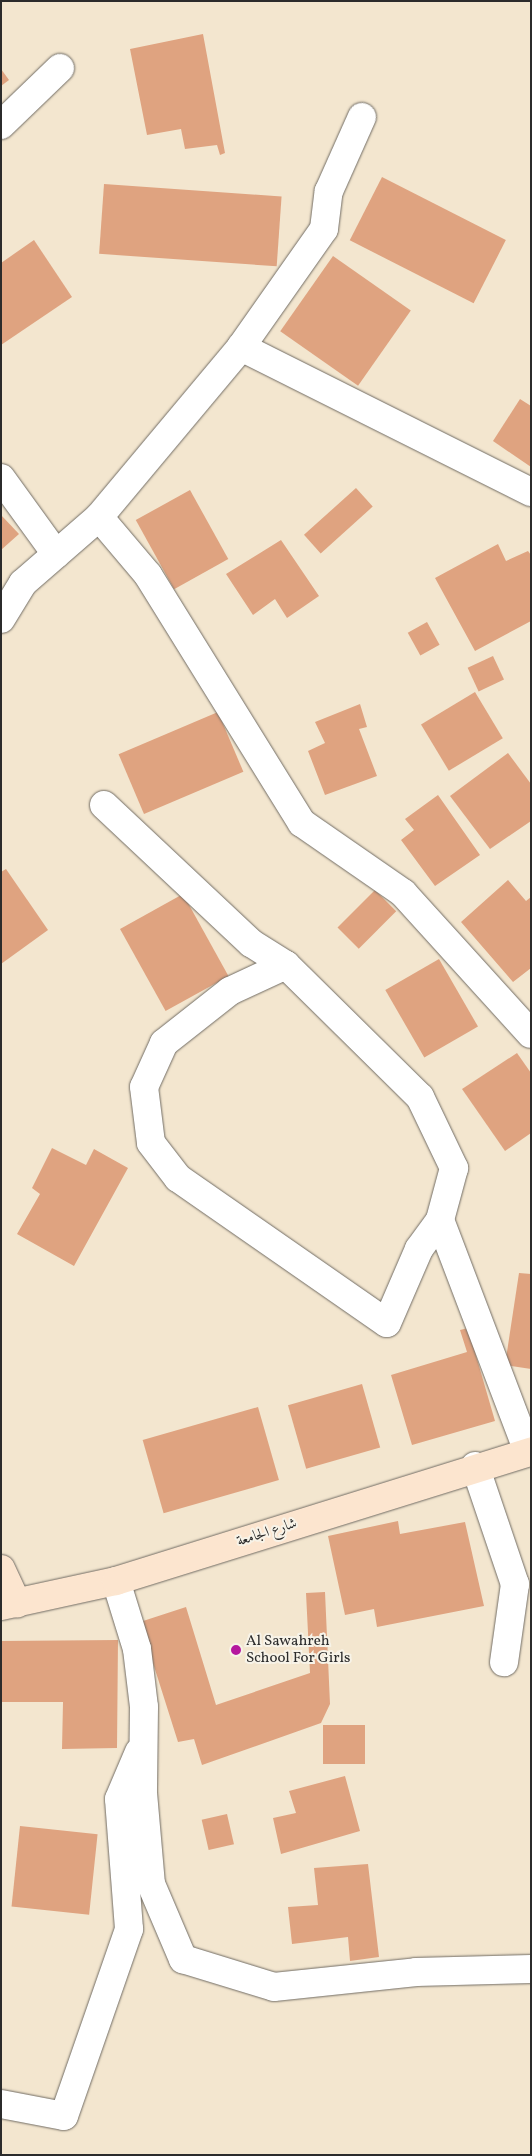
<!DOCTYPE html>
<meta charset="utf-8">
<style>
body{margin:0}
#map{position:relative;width:532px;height:2156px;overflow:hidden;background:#f3e6cf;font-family:Vollkorn,Amiri,serif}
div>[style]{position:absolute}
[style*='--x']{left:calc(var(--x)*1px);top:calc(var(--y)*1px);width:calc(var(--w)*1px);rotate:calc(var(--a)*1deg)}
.building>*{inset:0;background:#dfa380;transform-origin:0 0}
.roads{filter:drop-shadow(0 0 1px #716c64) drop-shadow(0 0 1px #716c64)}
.street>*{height:28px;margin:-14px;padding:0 14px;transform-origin:14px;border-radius:14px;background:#fff}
.secondary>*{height:28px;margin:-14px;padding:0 14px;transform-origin:14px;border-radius:14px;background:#fce5cf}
.dots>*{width:14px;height:14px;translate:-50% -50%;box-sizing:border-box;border:2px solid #f7f3e8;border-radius:50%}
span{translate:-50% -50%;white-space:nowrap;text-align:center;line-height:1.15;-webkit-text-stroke:4px #f7f3e8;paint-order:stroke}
.street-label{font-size:15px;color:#2b2b2b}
.poi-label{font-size:15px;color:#2b2b2b}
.left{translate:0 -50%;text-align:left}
.frame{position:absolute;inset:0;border:2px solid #2b2b2b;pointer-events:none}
</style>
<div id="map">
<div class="building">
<div style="clip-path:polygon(203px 34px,225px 153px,220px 155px,217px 145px,185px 149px,181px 129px,147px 135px,130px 49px)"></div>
<div style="clip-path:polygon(1px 69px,9px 80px,1px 86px)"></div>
<div style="left:382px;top:177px;width:139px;height:71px;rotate:27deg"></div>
<div style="left:104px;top:184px;width:178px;height:70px;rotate:4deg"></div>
<div style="clip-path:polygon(34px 240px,72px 297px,1px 345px,1px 263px)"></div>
<div style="left:333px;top:256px;width:95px;height:92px;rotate:35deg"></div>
<div style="clip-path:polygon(520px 399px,531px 406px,531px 467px,493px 441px)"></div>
<div style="left:356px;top:488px;width:25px;height:70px;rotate:48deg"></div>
<div style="left:190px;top:490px;width:79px;height:62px;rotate:61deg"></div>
<div style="clip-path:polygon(1px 515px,19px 534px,1px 550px)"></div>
<div style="clip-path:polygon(281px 540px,319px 596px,287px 618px,275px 599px,253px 615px,226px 574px)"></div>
<div style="clip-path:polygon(498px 544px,506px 561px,528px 551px,531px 555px,531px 621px,475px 651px,435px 578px)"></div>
<div style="left:427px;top:622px;width:26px;height:22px;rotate:61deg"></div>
<div style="left:493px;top:656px;width:26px;height:28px;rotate:65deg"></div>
<div style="left:475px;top:692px;width:54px;height:63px;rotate:59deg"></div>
<div style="clip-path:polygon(360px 704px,367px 727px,359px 729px,377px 776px,325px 795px,308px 751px,325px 743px,315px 722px)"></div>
<div style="left:218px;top:712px;width:65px;height:108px;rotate:67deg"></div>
<div style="clip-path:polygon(508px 753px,531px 784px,531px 821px,490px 849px,450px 796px)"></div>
<div style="clip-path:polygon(438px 795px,480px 855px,435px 886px,401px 840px,414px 830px,405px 819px)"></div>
<div style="clip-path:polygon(6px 869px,48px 930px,1px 964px,1px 872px)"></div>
<div style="clip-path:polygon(508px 880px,526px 901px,531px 897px,531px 968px,513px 982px,461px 922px)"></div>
<div style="left:375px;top:890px;width:30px;height:53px;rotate:45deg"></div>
<div style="left:183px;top:894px;width:94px;height:72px;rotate:61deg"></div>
<div style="left:439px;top:959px;width:78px;height:62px;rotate:60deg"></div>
<div style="clip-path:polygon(517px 1053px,531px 1073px,531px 1133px,505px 1151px,462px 1089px)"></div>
<div style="clip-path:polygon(52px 1148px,86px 1165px,94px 1149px,128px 1168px,74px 1266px,17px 1234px,40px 1194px,32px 1188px)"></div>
<div style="clip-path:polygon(519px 1273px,531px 1274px,531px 1369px,505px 1365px)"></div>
<div style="clip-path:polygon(468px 1328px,495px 1421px,412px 1445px,391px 1375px,467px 1352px,460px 1330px)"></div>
<div style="left:362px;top:1384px;width:66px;height:77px;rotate:74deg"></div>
<div style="left:258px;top:1407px;width:76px;height:120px;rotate:74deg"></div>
<div style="clip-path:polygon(398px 1521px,400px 1534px,465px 1522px,484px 1606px,377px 1627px,374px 1609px,345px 1615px,328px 1536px)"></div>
<div style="clip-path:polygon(325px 1592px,330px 1704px,321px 1723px,202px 1765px,194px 1739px,178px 1742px,140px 1622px,186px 1607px,216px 1705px,310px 1673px,306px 1593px)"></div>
<div style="clip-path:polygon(118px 1640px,117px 1748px,62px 1749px,63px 1702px,1px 1702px,1px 1641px)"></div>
<div style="left:323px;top:1725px;width:42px;height:39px"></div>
<div style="clip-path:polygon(345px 1776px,360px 1831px,281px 1854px,273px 1818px,296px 1813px,289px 1791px)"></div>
<div style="left:227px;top:1814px;width:31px;height:26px;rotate:77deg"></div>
<div style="left:20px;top:1826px;width:78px;height:81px;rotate:6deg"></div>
<div style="clip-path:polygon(368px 1864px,379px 1957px,350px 1961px,348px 1937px,292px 1944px,288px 1907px,318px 1905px,314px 1868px)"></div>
</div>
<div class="roads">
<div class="street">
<div style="--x:1;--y:125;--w:82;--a:-44"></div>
<div style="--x:241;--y:347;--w:324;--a:26.6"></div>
<div style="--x:1;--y:478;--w:94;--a:54.1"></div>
<div style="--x:99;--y:517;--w:76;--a:49.8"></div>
<div style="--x:148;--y:575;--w:292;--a:58.2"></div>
<div style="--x:302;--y:823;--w:123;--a:34.7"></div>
<div style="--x:403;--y:893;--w:190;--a:47.8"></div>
<div style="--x:1;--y:619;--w:42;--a:-58.6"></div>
<div style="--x:23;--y:583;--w:101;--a:-41"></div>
<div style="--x:99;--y:517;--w:222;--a:-50.1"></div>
<div style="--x:241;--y:347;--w:144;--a:-54.9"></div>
<div style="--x:324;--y:229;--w:38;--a:-83"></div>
<div style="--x:329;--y:191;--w:81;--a:-66"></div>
<div style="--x:104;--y:805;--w:202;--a:43.2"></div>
<div style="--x:251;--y:943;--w:41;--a:32.2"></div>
<div style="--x:286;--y:965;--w:188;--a:44.6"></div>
<div style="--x:420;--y:1097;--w:79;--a:64.4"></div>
<div style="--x:454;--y:1168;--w:54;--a:105.1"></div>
<div style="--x:440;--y:1220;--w:248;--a:69.2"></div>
<div style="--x:286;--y:965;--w:62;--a:155.1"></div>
<div style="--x:230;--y:991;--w:84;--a:141.8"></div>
<div style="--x:164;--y:1043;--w:48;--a:114.4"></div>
<div style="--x:144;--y:1087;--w:56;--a:82.9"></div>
<div style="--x:151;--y:1143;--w:44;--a:52.4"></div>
<div style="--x:178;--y:1178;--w:254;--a:34.8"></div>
<div style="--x:387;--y:1323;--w:81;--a:-66.6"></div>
<div style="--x:419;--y:1249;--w:36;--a:-54"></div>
<div style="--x:475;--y:1466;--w:125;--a:71.3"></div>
<div style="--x:515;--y:1584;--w:79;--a:98"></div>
<div style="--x:116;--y:1581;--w:71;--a:72.8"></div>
<div style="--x:137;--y:1649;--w:58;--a:83.1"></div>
<div style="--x:144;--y:1707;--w:86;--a:90.7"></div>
<div style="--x:143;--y:1793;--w:91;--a:85"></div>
<div style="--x:151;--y:1884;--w:82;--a:66.9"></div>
<div style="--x:183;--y:1959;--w:95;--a:17.1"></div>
<div style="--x:274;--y:1987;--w:143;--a:-6"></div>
<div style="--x:416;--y:1972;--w:115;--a:-1.5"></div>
<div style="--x:1;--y:2104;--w:64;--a:10.8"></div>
<div style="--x:64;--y:2116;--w:198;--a:-70.8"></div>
<div style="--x:129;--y:1929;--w:130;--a:-94.4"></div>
<div style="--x:119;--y:1799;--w:51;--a:-66.9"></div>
</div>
<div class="secondary">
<div style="--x:1;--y:1569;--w:38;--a:65"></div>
<div style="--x:1;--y:1606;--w:118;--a:-12.3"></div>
<div style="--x:116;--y:1581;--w:435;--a:-17.3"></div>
</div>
</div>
<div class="dots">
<div style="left:236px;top:1650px;background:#b5179e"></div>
</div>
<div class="street-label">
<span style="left:267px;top:1533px;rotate:-18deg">شارع الجامعة</span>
</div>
<div class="poi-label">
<span class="left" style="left:246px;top:1650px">Al Sawahreh<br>School For Girls</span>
</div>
<div class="frame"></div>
</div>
